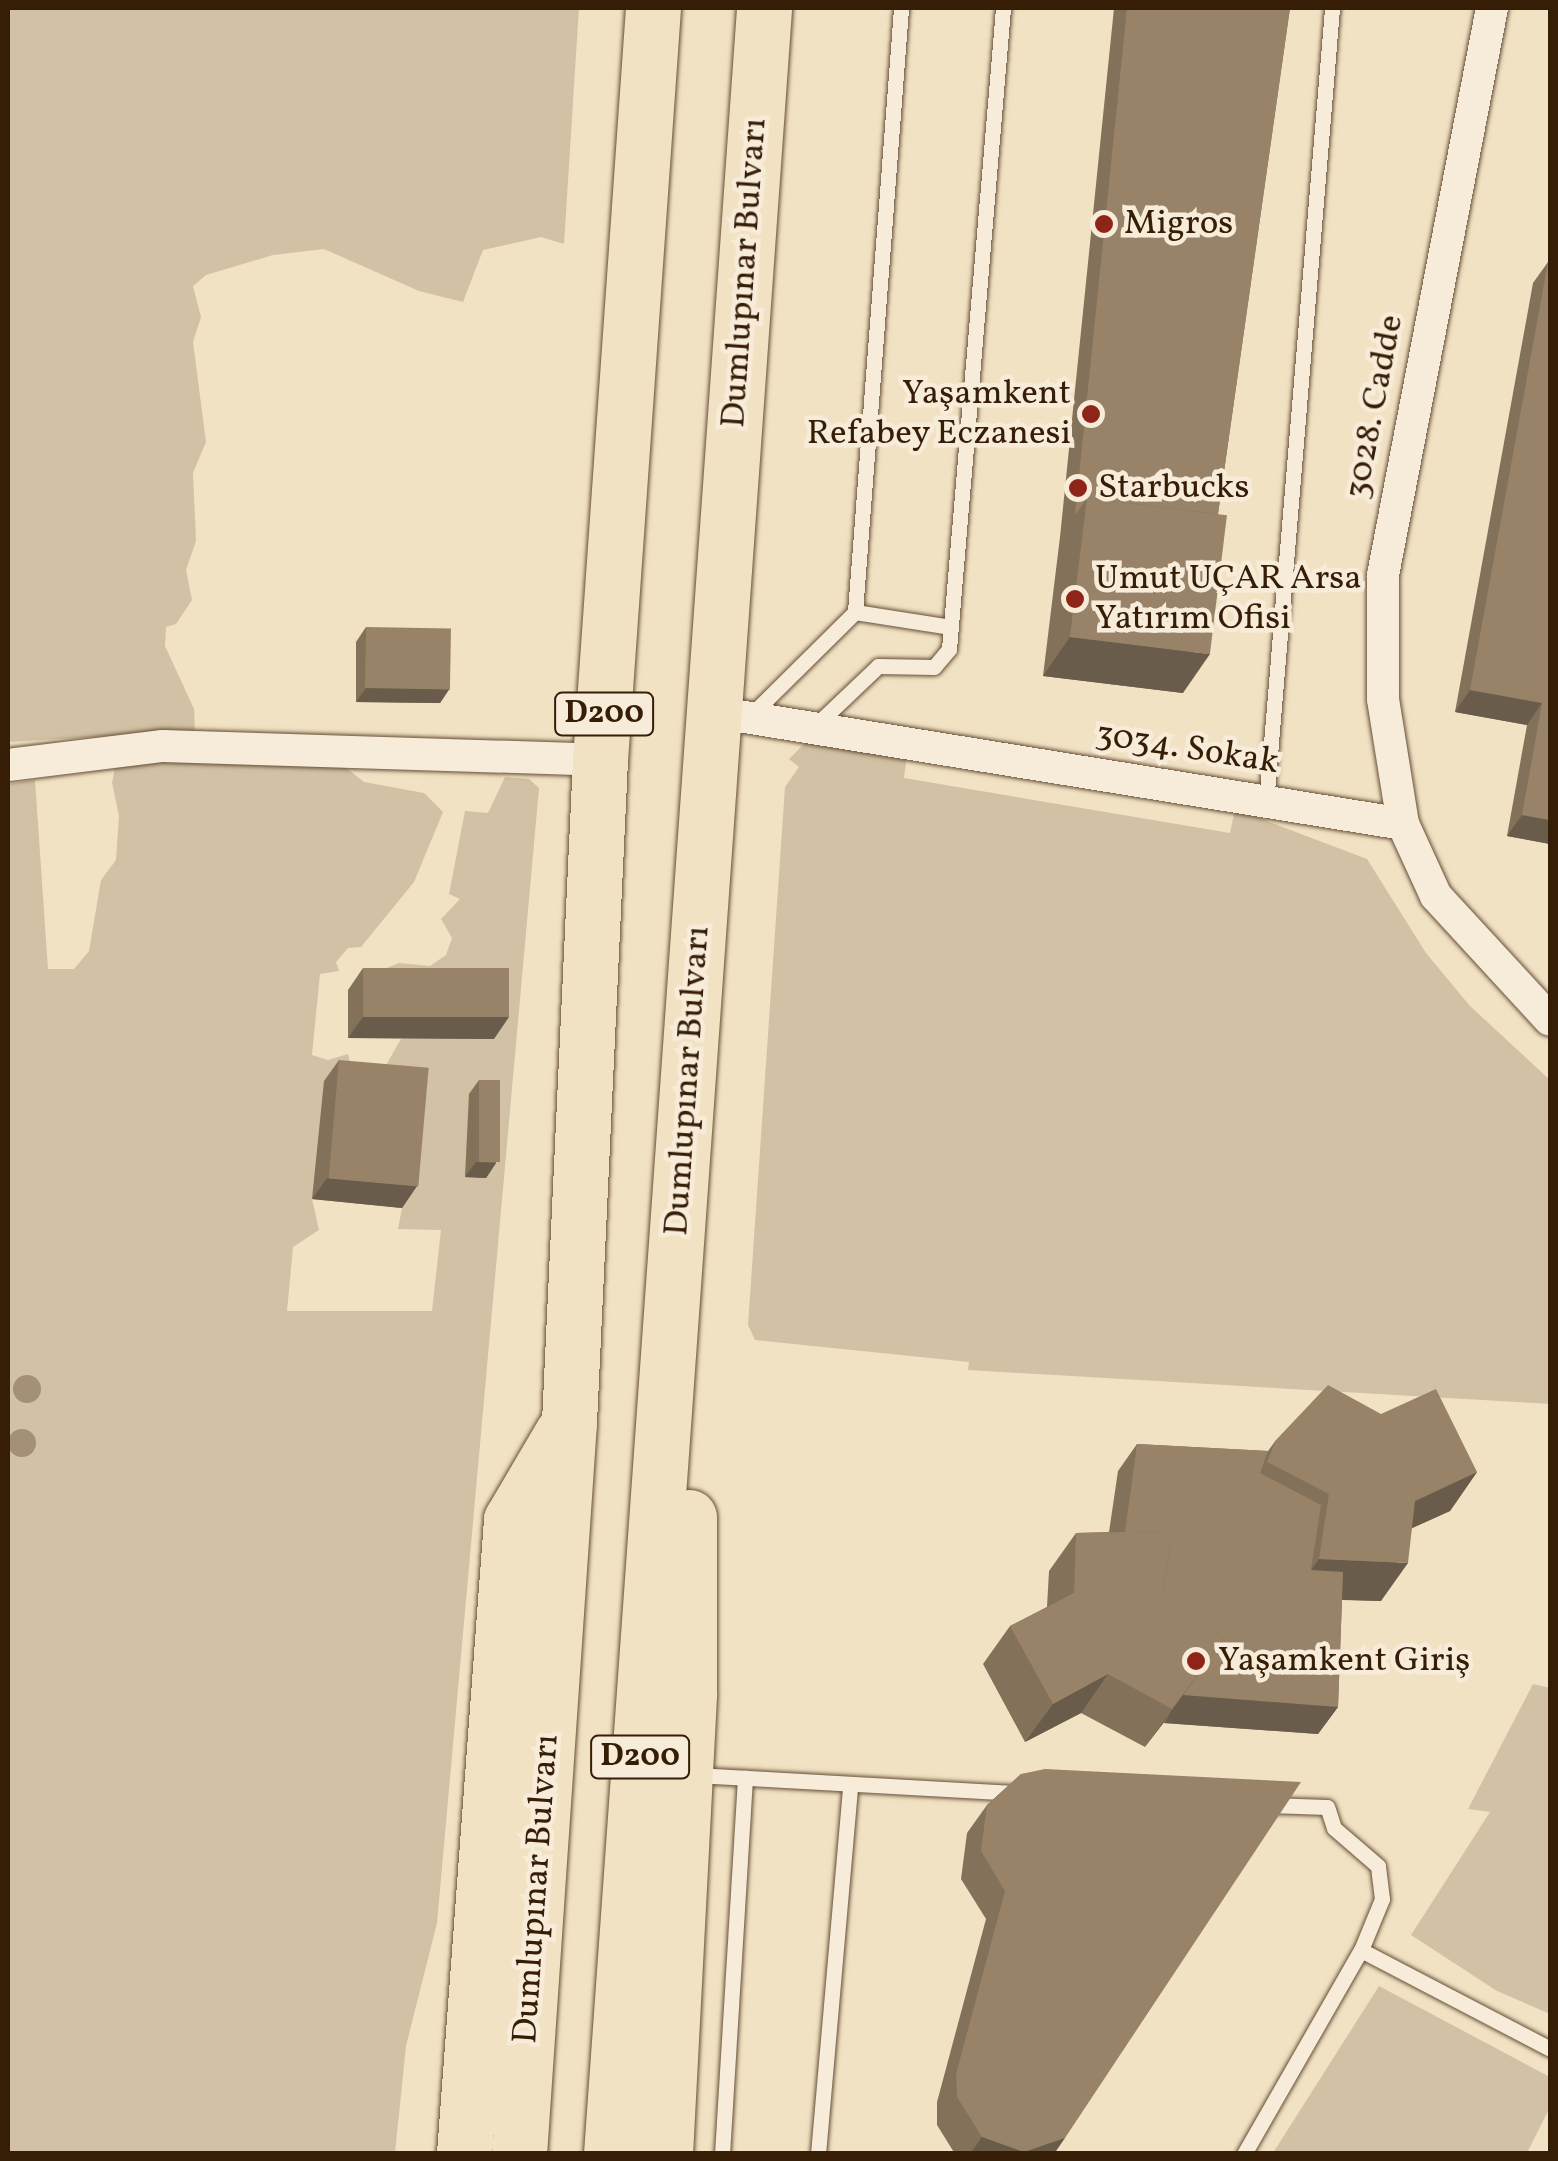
<!DOCTYPE html>
<meta charset="utf-8">
<style>
body{margin:0}
#map{position:relative;width:1558px;height:2161px;overflow:hidden;background:#f2e2c4;font-family:Vollkorn,serif}
div>[style]{position:absolute}
[style*='--x']{left:calc(var(--x)*1px);top:calc(var(--y)*1px);width:calc(var(--w)*1px);rotate:calc(var(--a)*1deg)}
.green>*{inset:0;background:#d2c1a4}
.roads{filter:drop-shadow(0 0 2px #654e36) drop-shadow(0 0 2px #654e36)}
.service>*{height:15px;margin:-7.5px;padding:0 7.5px;transform-origin:7.5px;border-radius:7.5px;background:#f7ecd9}
.minor>*{height:32px;margin:-16px;padding:0 16px;transform-origin:16px;border-radius:16px;background:#f7ecd9}
.trunk>*{height:55px;margin:-27.5px;padding:0 27.5px;transform-origin:27.5px;border-radius:27.5px;background:#f2e2c4}
.trees>*{width:28px;height:28px;margin:-14px;border-radius:50%;background:#a49175}
.wall>*{inset:0;background:#83715a}
.shaded-wall>*{inset:0;background:#6a5c4a}
.building>*{inset:0;background:#988369;transform-origin:0 0}
.dots>*{width:28px;height:28px;translate:-50% -50%;box-sizing:border-box;border:5px solid #f7ecd9;border-radius:50%}
span{translate:-50% -50%;white-space:nowrap;text-align:center;line-height:1.15;-webkit-text-stroke:9px #f7ecd9;paint-order:stroke}
.shield-label span{padding:2px 8px;background:#f7ecd9;border:2px solid;border-radius:8px;-webkit-text-stroke-width:0}
.shield-label{font-size:32px;color:#361d06;font-weight:700}
.poi-label{font-size:35px;color:#361d06}
.left{translate:0 -50%;text-align:left}
.right{translate:-100% -50%;text-align:right}
.street-label{font-size:35px;color:#361d06}
.frame{position:absolute;inset:0;border:10px solid #361d06;pointer-events:none}
</style>
<div id="map">
<div class="green">
<div style="clip-path:polygon(8px 8px,579px 8px,564px 244px,541px 237px,483px 250px,463px 302px,419px 291px,324px 249px,273px 255px,206px 275px,193px 286px,201px 317px,193px 342px,206px 442px,193px 473px,196px 541px,186px 570px,192px 600px,176px 624px,166px 627px,165px 646px,194px 709px,195px 731px,8px 742px)"></div>
<div style="clip-path:polygon(808px 740px,907px 754px,904px 778px,1230px 833px,1235px 809px,1367px 859px,1426px 953px,1470px 1006px,1550px 1080px,1550px 1404px,968px 1370px,969px 1362px,755px 1340px,748px 1325px,785px 787px,799px 767px,789px 759px)"></div>
<div style="clip-path:polygon(126px 761px,345px 767px,364px 782px,424px 793px,443px 812px,414px 882px,361px 947px,348px 948px,336px 962px,339px 971px,320px 974px,312px 1055px,328px 1060px,348px 1054px,355px 1084px,312px 1199px,319px 1230px,293px 1247px,287px 1311px,432px 1311px,441px 1230px,398px 1229px,402px 1208px,382px 1072px,401px 1039px,493px 1039px,366px 976px,399px 963px,430px 966px,446px 955px,452px 938px,441px 919px,460px 899px,449px 894px,465px 811px,488px 813px,505px 777px,529px 779px,539px 788px,437px 1923px,406px 2046px,395px 2153px,8px 2153px,8px 784px,35px 780px,48px 969px,74px 969px,89px 951px,101px 880px,116px 860px,119px 816px,112px 783px,115px 768px)"></div>
<div style="clip-path:polygon(1533px 1684px,1550px 1688px,1550px 2014px,1497px 1991px,1411px 1935px,1490px 1812px,1468px 1809px)"></div>
<div style="clip-path:polygon(1379px 1986px,1550px 2077px,1550px 2107px,1527px 2153px,1273px 2153px)"></div>
</div>
<div class="roads">
<div class="service">
<div style="--x:855;--y:612;--w:97;--a:8.9"></div>
<div style="--x:749;--y:717;--w:149;--a:-44.7"></div>
<div style="--x:855;--y:612;--w:606;--a:-85.64"></div>
<div style="--x:814;--y:727;--w:88;--a:-43.6"></div>
<div style="--x:878;--y:666;--w:56;--a:1"></div>
<div style="--x:934;--y:667;--w:23;--a:-50"></div>
<div style="--x:949;--y:649;--w:643;--a:-85.18"></div>
<div style="--x:1266;--y:803;--w:798;--a:-85.25"></div>
<div style="--x:694;--y:1775;--w:326;--a:3.2"></div>
<div style="--x:1361;--y:1950;--w:213;--a:27.6"></div>
<div style="--x:722;--y:2154;--w:377;--a:-86.5"></div>
<div style="--x:818;--y:2154;--w:370;--a:-85"></div>
<div style="--x:1244;--y:2154;--w:235;--a:-60.2"></div>
<div style="--x:1361;--y:1950;--w:55;--a:-67.6"></div>
<div style="--x:1382;--y:1899;--w:33;--a:-97"></div>
<div style="--x:1378;--y:1866;--w:58;--a:-139.2"></div>
<div style="--x:1334;--y:1828;--w:22;--a:-108"></div>
<div style="--x:1327;--y:1807;--w:59;--a:-178.1"></div>
</div>
<div class="minor">
<div style="--x:714;--y:712;--w:698;--a:9.23"></div>
<div style="--x:1403;--y:824;--w:79;--a:65.4"></div>
<div style="--x:1436;--y:896;--w:168;--a:47.4"></div>
<div style="--x:8;--y:765;--w:156;--a:-7"></div>
<div style="--x:163;--y:746;--w:437;--a:1.8"></div>
<div style="--x:1403;--y:824;--w:127;--a:-99.1"></div>
<div style="--x:1383;--y:699;--w:124;--a:-90"></div>
<div style="--x:1383;--y:575;--w:577;--a:-79.12"></div>
</div>
<div class="trunk">
<div style="--x:464;--y:2154;--w:636;--a:-85.76"></div>
<div style="--x:511;--y:1520;--w:101;--a:-59.6"></div>
<div style="--x:519;--y:2154;--w:734;--a:-86.09"></div>
<div style="--x:569;--y:1422;--w:663;--a:-87.32"></div>
<div style="--x:600;--y:760;--w:754;--a:-85.97"></div>
<div style="--x:611;--y:2154;--w:2151;--a:-85.92"></div>
<div style="--x:665;--y:2154;--w:462;--a:-87"></div>
<div style="--x:689;--y:1693;--w:176;--a:-90"></div>
</div>
</div>
<div class="trees">
<div style="left:27px;top:1389px"></div>
<div style="left:22px;top:1443px"></div>
</div>
<div class="wall">
<div style="clip-path:polygon(1114px 8px,1290px 8px,1218px 514px,1183px 693px,1043px 676px,1060px 537px)"></div>
<div style="clip-path:polygon(1548px 262px,1550px 844px,1507px 836px,1527px 725px,1455px 712px,1533px 283px)"></div>
<div style="clip-path:polygon(366px 627px,450px 688px,440px 703px,356px 702px,356px 642px)"></div>
<div style="clip-path:polygon(363px 968px,494px 1039px,348px 1038px,348px 990px)"></div>
<div style="clip-path:polygon(339px 1060px,417px 1186px,402px 1208px,312px 1199px,324px 1081px)"></div>
<div style="clip-path:polygon(479px 1080px,496px 1163px,486px 1178px,465px 1177px,469px 1094px)"></div>
<div style="clip-path:polygon(1276px 1440px,1477px 1472px,1450px 1511px,1412px 1528px,1381px 1601px,1342px 1600px,1338px 1707px,1318px 1734px,1164px 1723px,1171px 1713px,1145px 1747px,1081px 1713px,1025px 1742px,983px 1664px,1010px 1626px,1047px 1607px,1049px 1571px,1076px 1533px,1109px 1532px,1118px 1471px,1137px 1444px,1268px 1451px)"></div>
<div style="clip-path:polygon(1021px 1774px,1054px 2154px,955px 2154px,937px 2125px,937px 2102px,986px 1919px,961px 1879px,967px 1833px,987px 1805px)"></div>
</div>
<div class="shaded-wall">
<div style="clip-path:polygon(1070px 637px,1210px 654px,1183px 693px,1043px 676px)"></div>
<div style="clip-path:polygon(366px 688px,450px 688px,440px 703px,356px 702px)"></div>
<div style="clip-path:polygon(1470px 690px,1542px 703px,1527px 725px,1455px 712px)"></div>
<div style="clip-path:polygon(1522px 815px,1550px 820px,1550px 844px,1507px 836px)"></div>
<div style="clip-path:polygon(363px 1017px,509px 1017px,494px 1039px,348px 1038px)"></div>
<div style="clip-path:polygon(476px 1162px,496px 1163px,486px 1178px,465px 1177px)"></div>
<div style="clip-path:polygon(327px 1178px,417px 1186px,402px 1208px,312px 1199px)"></div>
<div style="clip-path:polygon(1477px 1472px,1450px 1511px,1388px 1539px,1415px 1501px)"></div>
<div style="clip-path:polygon(1319px 1559px,1408px 1563px,1381px 1601px,1291px 1598px)"></div>
<div style="clip-path:polygon(1224px 1639px,1338px 1707px,1318px 1734px,1164px 1723px,1171px 1713px,1145px 1747px)"></div>
<div style="clip-path:polygon(1108px 1674px,1081px 1713px,1025px 1742px,1053px 1704px)"></div>
<div style="clip-path:polygon(982px 2137px,1065px 2138px,1054px 2154px,970px 2154px)"></div>
</div>
<div class="building">
<div style="clip-path:polygon(1127px 8px,1290px 8px,1218px 514px,1087px 498px,1075px 515px)"></div>
<div style="clip-path:polygon(1548px 262px,1550px 262px,1550px 820px,1522px 815px,1542px 703px,1470px 690px)"></div>
<div style="left:1087px;top:498px;width:141px;height:140px;rotate:7deg"></div>
<div style="left:366px;top:627px;width:85px;height:61px;rotate:1deg"></div>
<div style="left:363px;top:968px;width:146px;height:49px"></div>
<div style="left:339px;top:1060px;width:90px;height:119px;rotate:5deg"></div>
<div style="left:479px;top:1080px;width:21px;height:82px"></div>
<div style="clip-path:polygon(1328px 1385px,1381px 1414px,1436px 1389px,1477px 1472px,1415px 1501px,1408px 1563px,1319px 1559px,1329px 1494px,1267px 1462px,1276px 1440px)"></div>
<div style="clip-path:polygon(1137px 1444px,1268px 1451px,1260px 1473px,1321px 1505px,1311px 1570px,1343px 1572px,1338px 1707px,1183px 1695px,1224px 1639px,1163px 1592px,1172px 1531px,1125px 1532px)"></div>
<div style="clip-path:polygon(1172px 1531px,1163px 1592px,1224px 1639px,1172px 1709px,1108px 1674px,1053px 1704px,1010px 1626px,1074px 1593px,1076px 1533px)"></div>
<div style="clip-path:polygon(1045px 1769px,1301px 1782px,1065px 2138px,1024px 2152px,982px 2137px,957px 2097px,956px 2074px,1005px 1891px,981px 1851px,987px 1805px,1021px 1774px)"></div>
</div>
<div class="dots">
<div style="left:1104px;top:224px;background:#8f2418"></div>
<div style="left:1091px;top:414px;background:#8f2418"></div>
<div style="left:1078px;top:488px;background:#8f2418"></div>
<div style="left:1075px;top:599px;background:#8f2418"></div>
<div style="left:1196px;top:1661px;background:#8f2418"></div>
</div>
<div class="shield-label">
<span style="left:604px;top:714px">D200</span>
<span style="left:640px;top:1757px">D200</span>
</div>
<div class="poi-label">
<span class="left" style="left:1124px;top:224px">Migros</span>
<span class="right" style="left:1071px;top:414px">Yaşamkent<br>Refabey Eczanesi</span>
<span class="left" style="left:1098px;top:488px">Starbucks</span>
<span class="left" style="left:1095px;top:599px">Umut UÇAR Arsa<br>Yatırım Ofisi</span>
<span class="left" style="left:1218px;top:1661px">Yaşamkent Giriş</span>
</div>
<div class="street-label">
<span style="left:745px;top:273px;rotate:-86deg">Dumlupınar Bulvarı</span>
<span style="left:1375px;top:407px;rotate:-79deg">3028. Cadde</span>
<span style="left:1187px;top:749px;rotate:9deg">3034. Sokak</span>
<span style="left:688px;top:1081px;rotate:-86deg">Dumlupınar Bulvarı</span>
<span style="left:537px;top:1889px;rotate:-86deg">Dumlupınar Bulvarı</span>
</div>
<div class="frame"></div>
</div>
